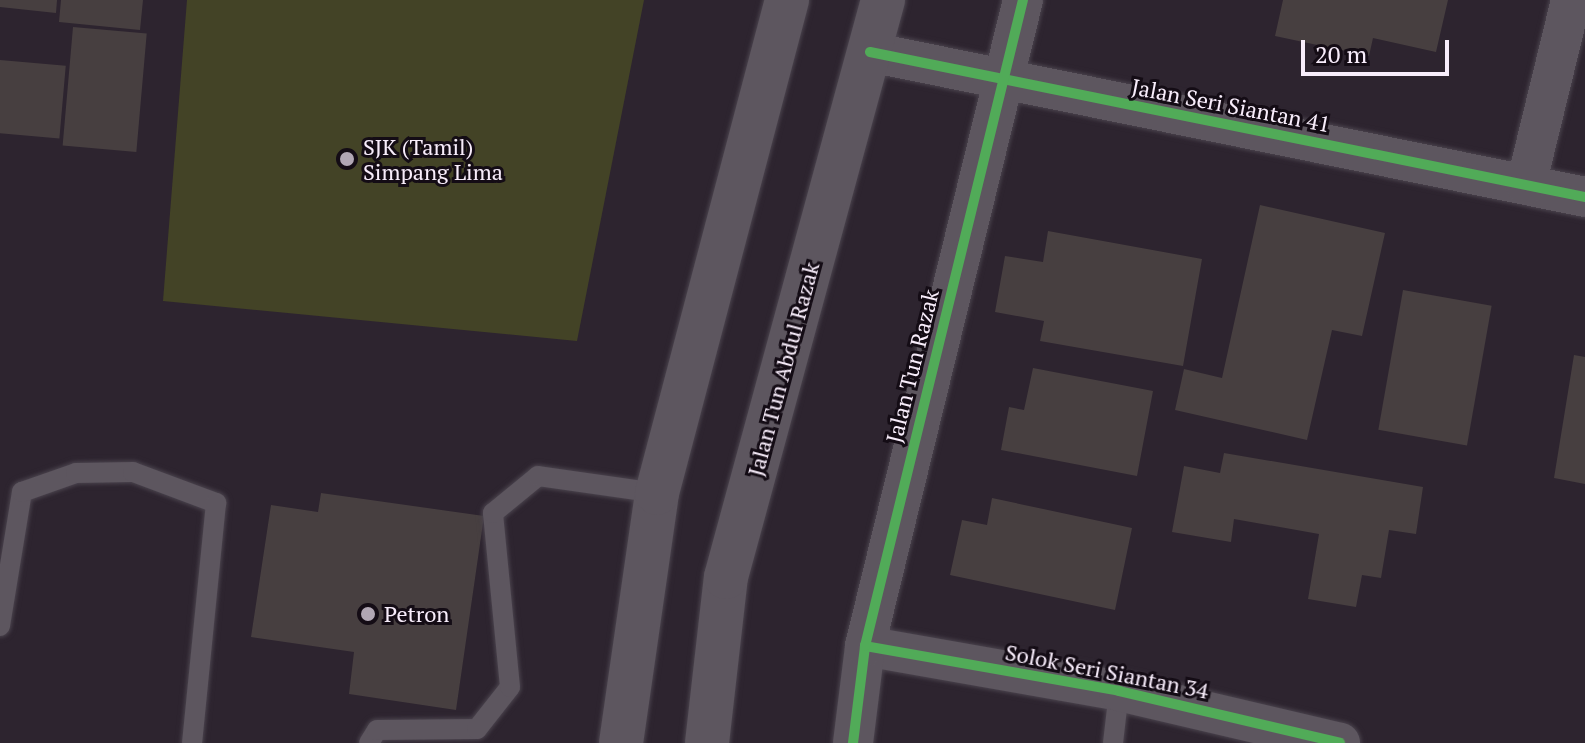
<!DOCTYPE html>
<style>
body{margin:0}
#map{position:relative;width:1585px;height:743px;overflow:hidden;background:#2d242f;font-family:"PT Serif",serif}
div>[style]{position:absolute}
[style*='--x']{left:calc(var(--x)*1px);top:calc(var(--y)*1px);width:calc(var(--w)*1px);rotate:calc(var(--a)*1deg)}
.green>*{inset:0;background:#434326}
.building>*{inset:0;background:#473f40;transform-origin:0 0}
.roads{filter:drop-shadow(0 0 2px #4a434d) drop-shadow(0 0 2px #4a434d)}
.service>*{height:20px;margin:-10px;padding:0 10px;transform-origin:10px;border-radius:10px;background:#5d565f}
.minor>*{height:40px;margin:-20px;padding:0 20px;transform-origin:20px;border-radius:20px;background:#5d565f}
.secondary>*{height:44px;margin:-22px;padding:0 22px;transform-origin:22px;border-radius:22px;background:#5d565f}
.cycleway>*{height:10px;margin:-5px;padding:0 5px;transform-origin:5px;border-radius:5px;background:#51ab58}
.dots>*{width:22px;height:22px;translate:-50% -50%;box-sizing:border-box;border:4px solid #140c15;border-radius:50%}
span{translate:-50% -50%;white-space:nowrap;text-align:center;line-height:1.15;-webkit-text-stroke:6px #140c15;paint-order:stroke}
.street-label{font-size:22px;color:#f8edfb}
.poi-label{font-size:22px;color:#f8edfb}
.left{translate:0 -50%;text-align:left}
.scale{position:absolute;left:1301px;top:40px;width:148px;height:36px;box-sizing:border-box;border:4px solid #f8edfb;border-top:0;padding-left:10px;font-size:24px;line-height:28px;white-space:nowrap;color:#f8edfb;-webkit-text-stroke:6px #140c15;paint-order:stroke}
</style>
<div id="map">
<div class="green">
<div style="clip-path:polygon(187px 0,644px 0,577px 341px,163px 301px)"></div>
</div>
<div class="building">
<div style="clip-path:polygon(0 0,57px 0,56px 13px,0 7px)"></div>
<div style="clip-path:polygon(61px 0,143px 0,140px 30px,59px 22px)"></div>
<div style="clip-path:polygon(1283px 0,1448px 0,1436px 52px,1373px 38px,1369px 56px,1275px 36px)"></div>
<div style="left:73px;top:27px;width:74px;height:119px;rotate:5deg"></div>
<div style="left:0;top:60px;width:66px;height:73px;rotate:5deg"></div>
<div style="clip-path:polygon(1260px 205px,1385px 233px,1362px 336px,1332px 330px,1307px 440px,1175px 410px,1184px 369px,1222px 378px)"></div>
<div style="clip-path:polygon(1048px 231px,1202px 259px,1183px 366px,1040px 341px,1044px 321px,995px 312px,1005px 256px,1043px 262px)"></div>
<div style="left:1403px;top:290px;width:90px;height:142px;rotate:10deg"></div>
<div style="clip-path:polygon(1574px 355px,1585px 357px,1585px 484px,1554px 478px)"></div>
<div style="clip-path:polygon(1033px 368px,1153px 391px,1137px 476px,1001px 450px,1009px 407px,1024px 410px)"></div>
<div style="clip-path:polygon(1224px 453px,1423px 487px,1416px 534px,1389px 530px,1381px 578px,1362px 575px,1356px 607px,1308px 599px,1319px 534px,1234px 519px,1231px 542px,1172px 532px,1184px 466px,1220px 473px)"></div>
<div style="clip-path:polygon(321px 493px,484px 516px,456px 710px,349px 694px,354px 652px,251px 637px,271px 505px,318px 512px)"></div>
<div style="clip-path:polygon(992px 498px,1132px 528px,1115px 610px,950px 575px,962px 520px,987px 525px)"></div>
</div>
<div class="roads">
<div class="service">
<div style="--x:0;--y:626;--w:136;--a:-80.7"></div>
<div style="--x:22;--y:492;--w:57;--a:-19.4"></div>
<div style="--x:76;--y:473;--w:57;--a:-1"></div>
<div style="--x:133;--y:472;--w:89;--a:20.5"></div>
<div style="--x:216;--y:503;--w:241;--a:95.7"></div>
<div style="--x:369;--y:743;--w:15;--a:-58"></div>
<div style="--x:377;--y:730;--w:100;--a:-0.6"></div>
<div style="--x:477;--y:729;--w:53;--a:-51.8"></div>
<div style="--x:510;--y:687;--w:175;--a:-95.6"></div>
<div style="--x:493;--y:513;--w:58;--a:-39.4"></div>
<div style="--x:538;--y:476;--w:120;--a:8.1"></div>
<div style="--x:1113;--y:743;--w:52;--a:-83.4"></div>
</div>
<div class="minor">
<div style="--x:870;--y:52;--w:730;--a:11.46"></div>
<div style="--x:1526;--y:185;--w:190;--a:-76.3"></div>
<div style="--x:865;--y:646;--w:258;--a:10"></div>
<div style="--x:1119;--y:691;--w:227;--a:13.2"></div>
<div style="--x:853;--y:743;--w:98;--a:-82.9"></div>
<div style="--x:865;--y:646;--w:665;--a:-76.26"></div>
</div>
<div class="secondary">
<div style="--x:621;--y:743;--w:253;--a:-81.8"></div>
<div style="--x:657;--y:493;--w:510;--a:-75.23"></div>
<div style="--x:707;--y:743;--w:167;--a:-83.5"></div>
<div style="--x:726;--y:577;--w:598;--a:-74.78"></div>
</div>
</div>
<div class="cycleway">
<div style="--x:870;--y:52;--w:730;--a:11.46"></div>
<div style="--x:865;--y:646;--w:258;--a:10"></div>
<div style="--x:1119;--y:691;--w:227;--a:13.2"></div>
<div style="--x:853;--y:743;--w:98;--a:-82.9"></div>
<div style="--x:865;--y:646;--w:665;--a:-76.26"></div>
</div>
<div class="dots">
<div style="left:347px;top:159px;background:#b1a7b4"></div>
<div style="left:368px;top:614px;background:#b1a7b4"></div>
</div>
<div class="street-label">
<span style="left:1231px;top:105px;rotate:11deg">Jalan Seri Siantan 41</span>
<span style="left:912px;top:366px;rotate:-76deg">Jalan Tun Razak</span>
<span style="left:783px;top:369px;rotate:-75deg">Jalan Tun Abdul Razak</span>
<span style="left:1107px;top:671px;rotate:11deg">Solok Seri Siantan 34</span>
</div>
<div class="poi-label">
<span class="left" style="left:363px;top:159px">SJK (Tamil)<br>Simpang Lima</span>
<span class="left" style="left:384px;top:614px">Petron</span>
</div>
<div class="scale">20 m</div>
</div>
